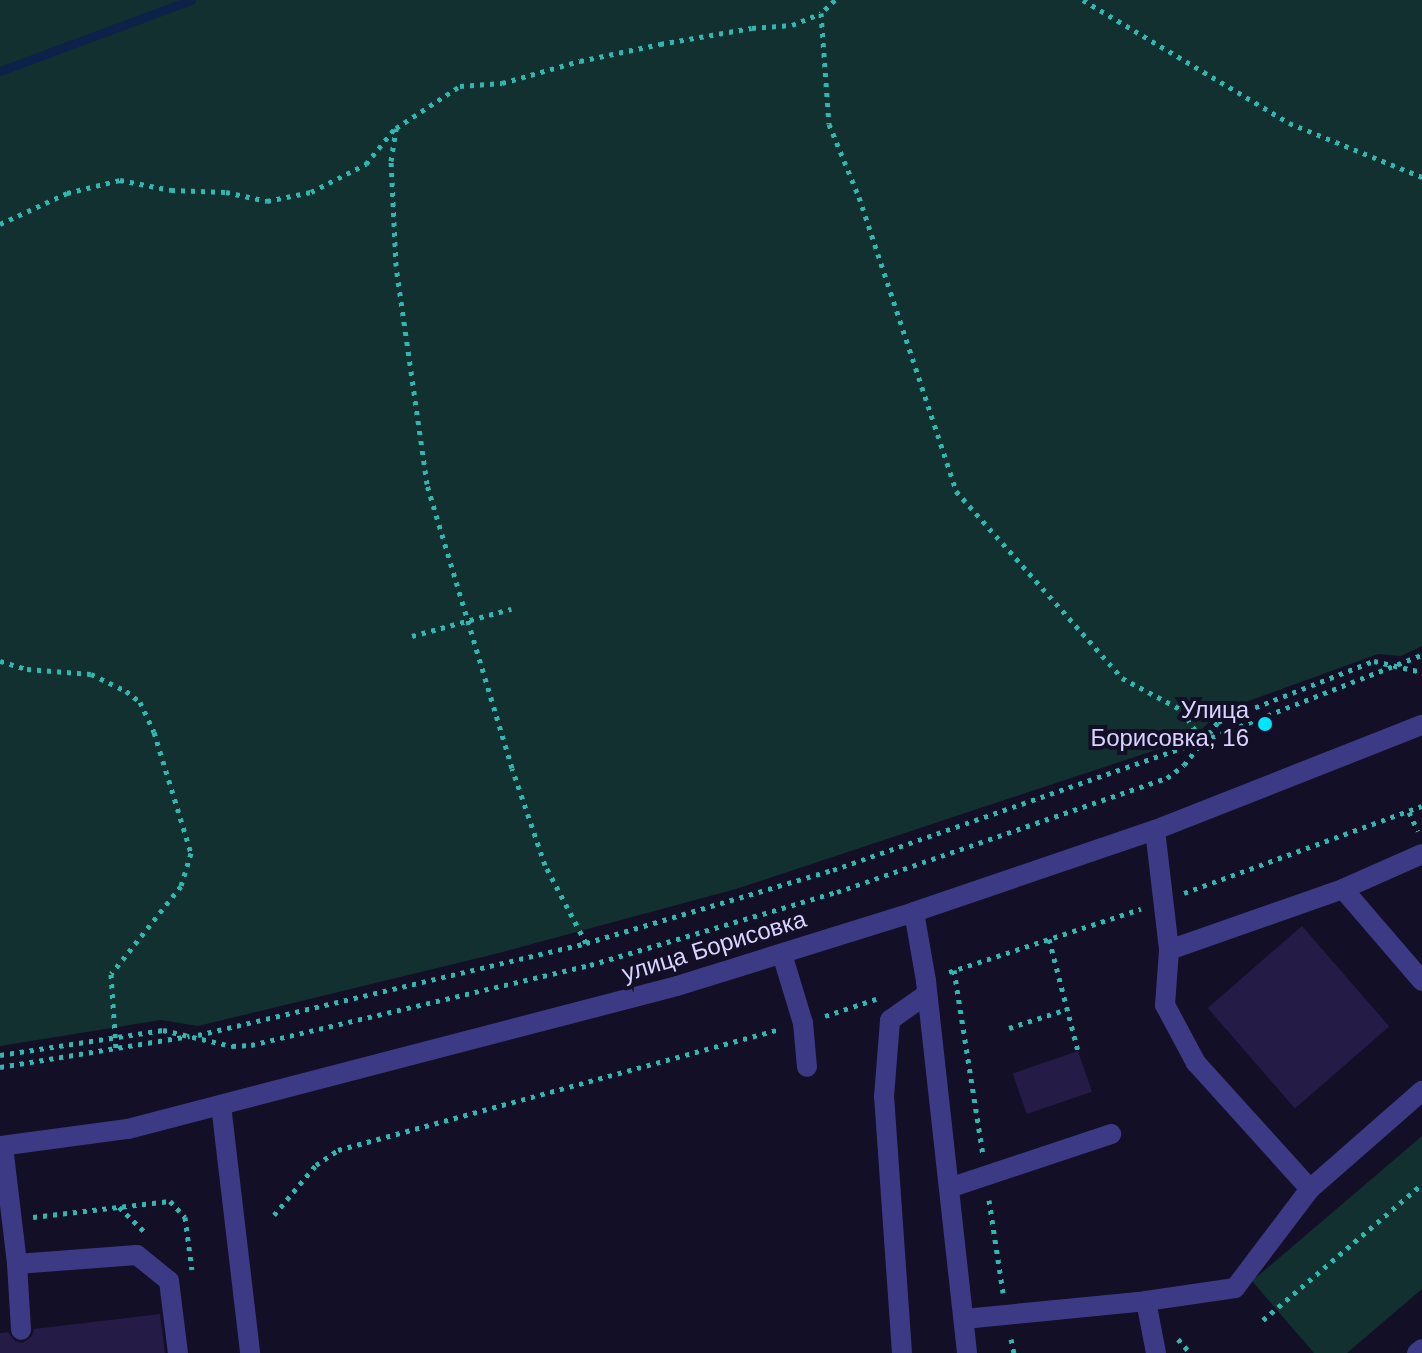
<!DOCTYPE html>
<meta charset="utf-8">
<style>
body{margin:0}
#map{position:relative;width:1422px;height:1353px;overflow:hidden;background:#130f26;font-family:Helvetica,sans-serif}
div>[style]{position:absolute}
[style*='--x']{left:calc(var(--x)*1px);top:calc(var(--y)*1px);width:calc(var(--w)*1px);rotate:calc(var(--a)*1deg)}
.green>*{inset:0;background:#12302f}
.stream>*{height:9px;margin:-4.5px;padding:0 4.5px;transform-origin:4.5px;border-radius:4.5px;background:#0c2248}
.building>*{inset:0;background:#241b47;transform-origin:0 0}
.path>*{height:5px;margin-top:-2.5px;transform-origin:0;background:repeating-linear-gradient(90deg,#2fb8b0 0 4px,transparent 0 10px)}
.minor>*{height:20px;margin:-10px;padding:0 10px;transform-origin:10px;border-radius:10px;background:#3d3a85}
.dots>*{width:22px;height:22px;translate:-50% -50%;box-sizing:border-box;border:4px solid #130f26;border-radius:50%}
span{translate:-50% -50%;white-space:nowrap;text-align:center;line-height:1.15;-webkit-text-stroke:8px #130f26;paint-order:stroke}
.poi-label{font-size:24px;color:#d9d4ff}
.right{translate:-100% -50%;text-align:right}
.street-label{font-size:24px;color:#d9d4ff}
</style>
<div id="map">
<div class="green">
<div style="clip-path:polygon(0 0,1422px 0,1422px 646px,1401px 656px,1378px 654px,1218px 712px,1195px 737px,736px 889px,499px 953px,198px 1026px,161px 1020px,0 1046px)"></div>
<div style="clip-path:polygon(1422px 1136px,1422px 1289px,1347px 1353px,1314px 1353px,1252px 1281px)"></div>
</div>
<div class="stream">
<div style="--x:0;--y:71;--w:204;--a:-20.4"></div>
</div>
<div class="building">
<div style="left:1302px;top:926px;width:133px;height:125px;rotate:49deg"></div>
<div style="left:1078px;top:1051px;width:43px;height:69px;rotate:71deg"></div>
<div style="clip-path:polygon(160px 1314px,165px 1353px,0 1353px,0 1333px,8px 1332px,15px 1341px,23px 1343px,32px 1336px,34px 1329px)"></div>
</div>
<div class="path">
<div style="--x:835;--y:0;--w:19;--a:137"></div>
<div style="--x:821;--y:13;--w:111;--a:85.9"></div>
<div style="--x:829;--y:124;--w:79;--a:67.7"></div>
<div style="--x:859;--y:197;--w:310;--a:71.7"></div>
<div style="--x:956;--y:491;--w:250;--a:48.4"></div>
<div style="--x:1122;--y:678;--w:68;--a:28.1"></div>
<div style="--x:1182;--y:710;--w:37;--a:57"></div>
<div style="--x:1083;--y:0;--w:240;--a:30.8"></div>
<div style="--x:1289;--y:123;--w:144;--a:22.1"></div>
<div style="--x:0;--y:224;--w:74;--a:-24.8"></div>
<div style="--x:67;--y:193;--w:55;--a:-13.8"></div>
<div style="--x:120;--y:180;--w:52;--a:11.1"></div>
<div style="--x:171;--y:190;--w:55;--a:2.1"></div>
<div style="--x:226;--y:192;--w:42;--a:12.4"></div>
<div style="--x:267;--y:201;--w:45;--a:-11.6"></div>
<div style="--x:311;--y:192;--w:62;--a:-27"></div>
<div style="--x:366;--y:164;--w:46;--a:-51.1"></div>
<div style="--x:412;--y:636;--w:103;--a:-15.3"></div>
<div style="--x:0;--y:661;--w:28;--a:17"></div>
<div style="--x:27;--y:669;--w:64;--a:4.5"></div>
<div style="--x:91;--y:674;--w:39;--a:26"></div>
<div style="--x:126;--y:691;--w:18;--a:38"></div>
<div style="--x:140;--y:702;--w:33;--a:65"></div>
<div style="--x:154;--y:732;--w:127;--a:73"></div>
<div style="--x:191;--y:853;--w:34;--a:107"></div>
<div style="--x:181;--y:886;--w:112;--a:128.5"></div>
<div style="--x:111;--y:974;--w:75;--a:86.2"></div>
<div style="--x:1409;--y:812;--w:21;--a:65"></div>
<div style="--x:1184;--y:893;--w:253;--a:-20.1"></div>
<div style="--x:1049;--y:939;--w:116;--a:75.5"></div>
<div style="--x:586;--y:943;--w:88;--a:-117.7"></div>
<div style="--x:545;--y:865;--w:102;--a:-108.8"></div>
<div style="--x:512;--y:768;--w:296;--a:-106.7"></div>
<div style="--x:427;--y:484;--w:220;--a:-98.1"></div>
<div style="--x:396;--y:266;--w:105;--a:-92.7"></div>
<div style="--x:391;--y:161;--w:33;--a:-81"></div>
<div style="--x:396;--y:128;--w:77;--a:-33.3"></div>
<div style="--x:460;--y:86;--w:42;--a:-4.1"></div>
<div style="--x:502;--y:83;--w:81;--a:-15.8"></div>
<div style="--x:580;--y:61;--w:82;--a:-12"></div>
<div style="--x:660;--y:44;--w:93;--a:-9.9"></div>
<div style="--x:752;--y:28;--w:40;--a:-4.3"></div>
<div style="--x:792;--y:25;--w:31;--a:-22"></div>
<div style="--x:954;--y:970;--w:187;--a:81.1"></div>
<div style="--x:949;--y:972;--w:202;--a:-18.2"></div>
<div style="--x:825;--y:1016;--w:54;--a:-18.4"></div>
<div style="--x:1009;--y:1028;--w:61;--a:-18.1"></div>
<div style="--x:198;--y:1035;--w:399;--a:-13.3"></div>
<div style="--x:586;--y:943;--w:258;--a:-16.5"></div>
<div style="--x:833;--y:870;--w:391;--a:-19.3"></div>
<div style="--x:1202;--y:741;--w:236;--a:-21.4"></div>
<div style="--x:0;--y:1055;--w:165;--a:-8.7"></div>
<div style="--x:163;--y:1030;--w:71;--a:13.1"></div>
<div style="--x:232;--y:1046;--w:19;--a:-3"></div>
<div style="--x:251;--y:1045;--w:348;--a:-13.3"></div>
<div style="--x:590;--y:965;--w:258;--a:-16.5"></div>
<div style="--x:837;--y:892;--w:349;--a:-19.1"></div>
<div style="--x:1167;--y:778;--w:21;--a:-37"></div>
<div style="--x:1184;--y:765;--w:55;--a:-51.7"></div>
<div style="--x:1218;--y:722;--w:168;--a:-21.4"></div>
<div style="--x:1374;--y:661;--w:49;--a:12.9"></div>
<div style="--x:0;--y:1067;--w:192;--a:-9.3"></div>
<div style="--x:989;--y:1200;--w:94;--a:81.4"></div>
<div style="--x:119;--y:1207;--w:37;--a:44"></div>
<div style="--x:274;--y:1215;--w:65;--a:-50"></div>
<div style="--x:316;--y:1165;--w:27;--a:-34"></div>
<div style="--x:338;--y:1150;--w:459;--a:-15.3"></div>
<div style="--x:33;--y:1217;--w:138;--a:-6.7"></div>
<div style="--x:170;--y:1201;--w:22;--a:47"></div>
<div style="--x:185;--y:1217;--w:53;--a:82.5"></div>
<div style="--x:1263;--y:1320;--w:209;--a:-40.5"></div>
<div style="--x:1011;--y:1339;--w:14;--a:78"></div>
<div style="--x:1178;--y:1339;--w:18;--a:49"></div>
</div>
<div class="minor">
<div style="--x:1155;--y:830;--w:121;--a:83.3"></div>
<div style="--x:1343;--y:889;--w:121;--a:49.3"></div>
<div style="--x:914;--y:912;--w:70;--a:80.1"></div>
<div style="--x:926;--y:981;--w:374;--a:83.7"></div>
<div style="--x:782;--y:954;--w:72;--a:73.1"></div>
<div style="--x:803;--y:1023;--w:44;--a:84.8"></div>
<div style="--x:221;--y:1105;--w:250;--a:83.3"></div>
<div style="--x:0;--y:1146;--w:129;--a:-7.6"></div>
<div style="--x:128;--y:1129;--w:567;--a:-14.6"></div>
<div style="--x:677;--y:986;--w:248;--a:-17.3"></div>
<div style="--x:914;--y:912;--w:255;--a:-18.8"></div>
<div style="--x:1155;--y:830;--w:287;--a:-21.5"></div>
<div style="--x:3;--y:1146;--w:119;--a:83.2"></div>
<div style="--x:17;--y:1264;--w:120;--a:-4.3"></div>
<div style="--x:137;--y:1255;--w:41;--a:39.1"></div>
<div style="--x:169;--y:1281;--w:73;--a:82.9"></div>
<div style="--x:949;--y:1188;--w:171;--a:-18.4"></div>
<div style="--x:1310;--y:1189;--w:170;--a:-132.1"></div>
<div style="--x:1196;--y:1063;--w:66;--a:-118.1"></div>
<div style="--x:1165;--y:1005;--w:55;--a:-85.8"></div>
<div style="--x:1169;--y:950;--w:184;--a:-19.3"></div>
<div style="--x:1343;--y:889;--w:86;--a:-23.9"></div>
<div style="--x:17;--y:1264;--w:66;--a:86.5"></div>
<div style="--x:1146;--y:1301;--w:90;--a:-8.3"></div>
<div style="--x:1235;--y:1288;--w:124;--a:-52.9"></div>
<div style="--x:1310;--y:1189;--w:149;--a:-41.2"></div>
<div style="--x:964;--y:1319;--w:183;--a:-5.6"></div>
<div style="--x:1146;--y:1301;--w:53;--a:79.1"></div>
<div style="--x:902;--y:1353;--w:257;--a:-94"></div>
<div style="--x:884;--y:1097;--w:77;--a:-85.5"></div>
<div style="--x:890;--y:1020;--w:45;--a:-35.1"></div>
<div style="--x:1417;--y:1353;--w:6;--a:-39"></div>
</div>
<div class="dots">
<div style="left:1265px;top:724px;background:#00e5ff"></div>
</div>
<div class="poi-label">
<span class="right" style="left:1249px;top:724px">Улица<br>Борисовка, 16</span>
</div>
<div class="street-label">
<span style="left:714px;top:946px;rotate:-17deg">улица Борисовка</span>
</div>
</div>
